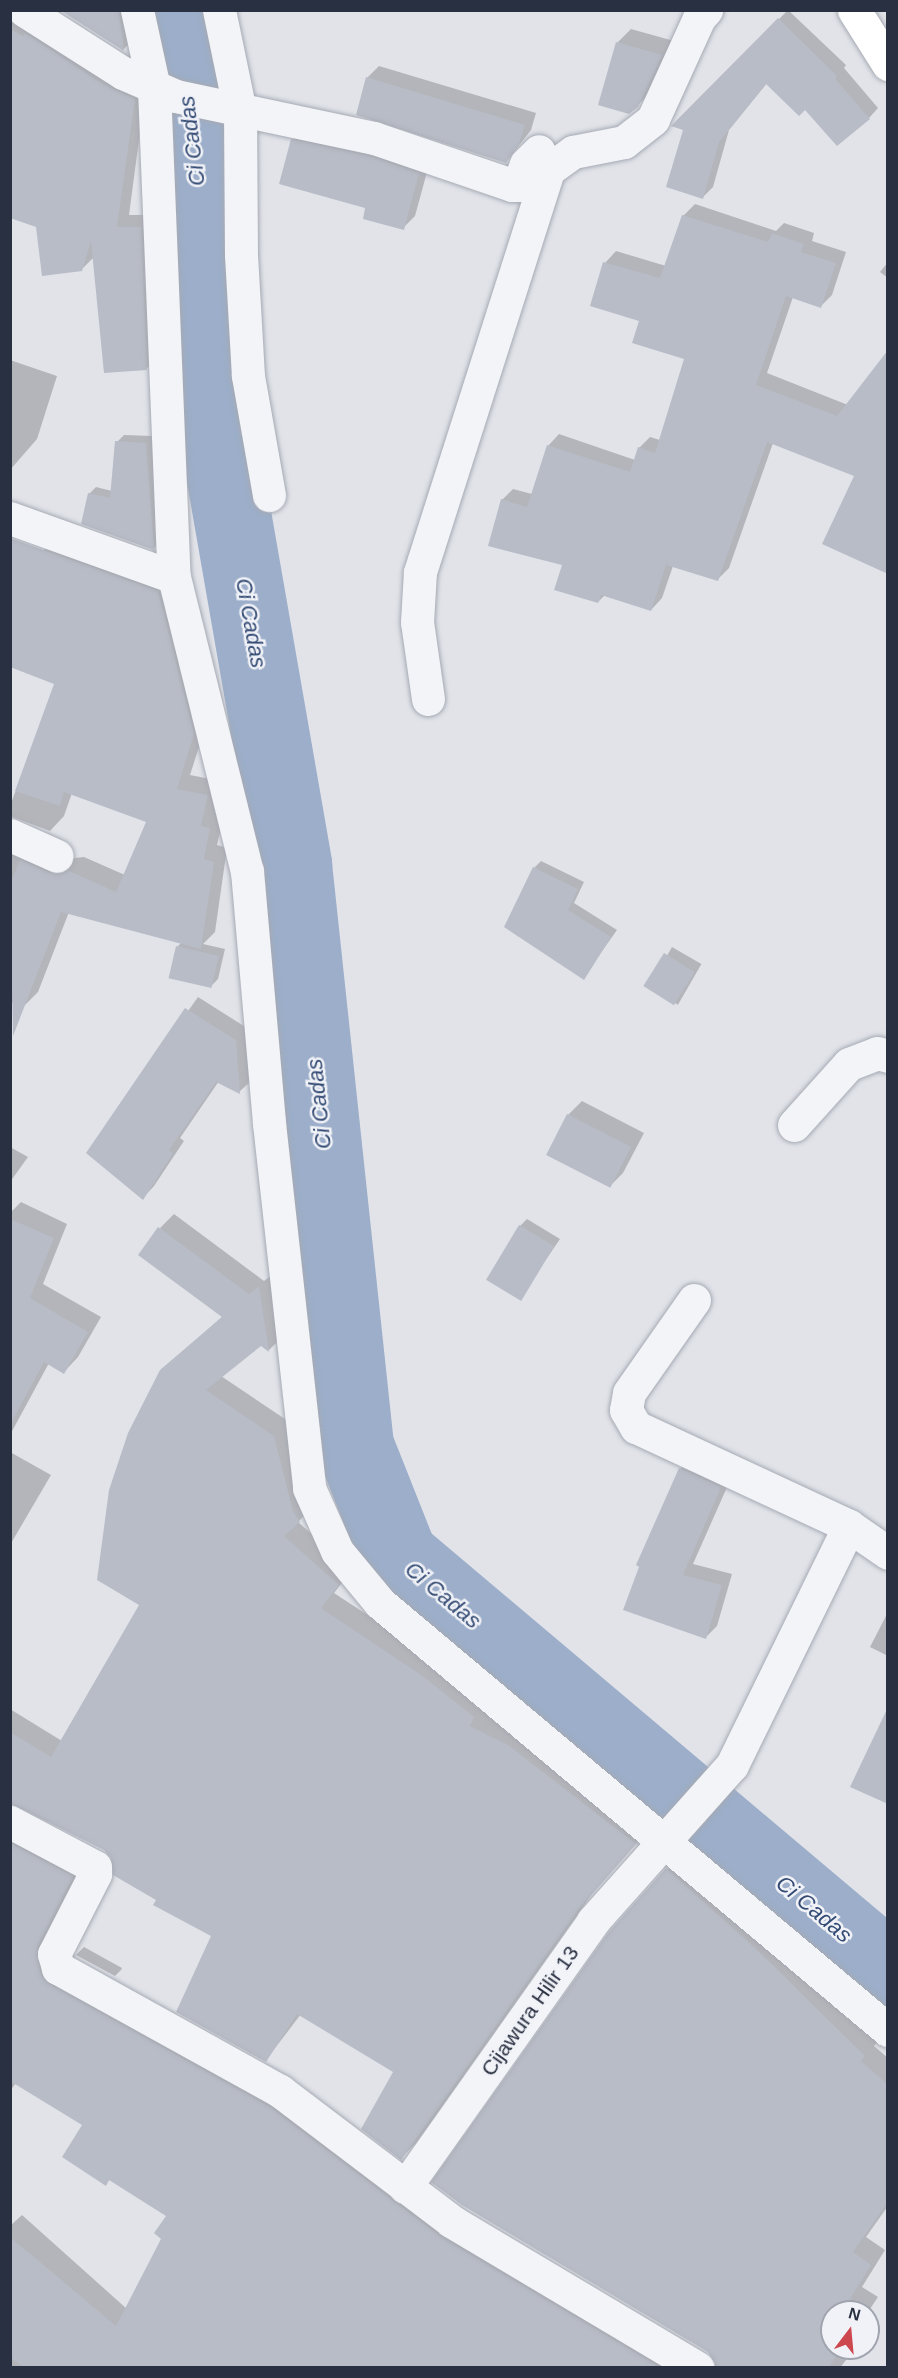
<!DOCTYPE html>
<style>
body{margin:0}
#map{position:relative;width:898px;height:2378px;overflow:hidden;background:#e1e3e9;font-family:Helvetica,sans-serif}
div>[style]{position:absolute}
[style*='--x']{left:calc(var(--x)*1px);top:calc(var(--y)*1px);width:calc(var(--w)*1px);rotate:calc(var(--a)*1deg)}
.shadow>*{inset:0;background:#0003;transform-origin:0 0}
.river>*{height:78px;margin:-39px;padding:0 39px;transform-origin:39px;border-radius:39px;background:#9caec9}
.building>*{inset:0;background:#b8bcc6;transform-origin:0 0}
.roads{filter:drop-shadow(0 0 2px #a6aab3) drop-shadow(0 0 2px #a6aab3)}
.minor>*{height:33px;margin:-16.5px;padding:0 16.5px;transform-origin:16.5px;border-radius:16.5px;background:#f3f4f8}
.primary>*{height:33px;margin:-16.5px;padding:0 16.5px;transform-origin:16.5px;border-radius:16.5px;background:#fff}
span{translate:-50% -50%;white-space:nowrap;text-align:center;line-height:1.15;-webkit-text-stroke:5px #f0f2f7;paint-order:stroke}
.street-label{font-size:21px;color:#293041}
.water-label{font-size:22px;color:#344b74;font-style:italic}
.frame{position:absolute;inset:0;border:12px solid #293041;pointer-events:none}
.north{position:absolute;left:820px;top:2300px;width:60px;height:60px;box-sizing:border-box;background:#f0f2f7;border:2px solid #a0a4ae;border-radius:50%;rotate:16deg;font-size:16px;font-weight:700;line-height:24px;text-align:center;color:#293041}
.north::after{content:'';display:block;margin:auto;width:21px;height:27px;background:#cd474f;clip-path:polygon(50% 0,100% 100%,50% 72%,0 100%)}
</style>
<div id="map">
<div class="shadow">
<div style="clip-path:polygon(10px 10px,146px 87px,129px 215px,153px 215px,159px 357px,146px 369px,94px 257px,81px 270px,25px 126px,10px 170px)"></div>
<div style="clip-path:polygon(62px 10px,132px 10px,135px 37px,124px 49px)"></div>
<div style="clip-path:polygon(788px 10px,846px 65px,844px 68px,878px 108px,869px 118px,805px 108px,767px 83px,729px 130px,713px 187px,703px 197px,685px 129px,674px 126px)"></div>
<div style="clip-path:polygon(631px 29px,674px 41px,651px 92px,637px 106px,618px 42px)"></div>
<div style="clip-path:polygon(379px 66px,536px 113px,531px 130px,506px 162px,367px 78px)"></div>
<div style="clip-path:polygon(304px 128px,430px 161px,415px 216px,403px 228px,367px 207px,292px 140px)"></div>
<div style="clip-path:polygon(695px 204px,776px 231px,784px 223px,814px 233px,812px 241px,846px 252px,832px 295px,821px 306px,793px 297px,767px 373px,848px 405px,856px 475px,773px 443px,729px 568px,717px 580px,673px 566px,662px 598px,651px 610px,605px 595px,598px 602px,502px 500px,513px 489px,532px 494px,548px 446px,559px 434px,635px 460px,639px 448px,650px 437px,660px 440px,686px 358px,641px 320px,605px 263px,616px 251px,666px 266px,683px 216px)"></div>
<div style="clip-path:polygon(888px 262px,888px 278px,880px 272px)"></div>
<div style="clip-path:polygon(10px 360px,57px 376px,37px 439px,10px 470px)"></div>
<div style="clip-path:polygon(124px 435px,152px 436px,160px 542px,154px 548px,89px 494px,96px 487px,112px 491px,117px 442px)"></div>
<div style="clip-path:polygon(58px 536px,172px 577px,208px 719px,190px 775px,221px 781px,215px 812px,224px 814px,217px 845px,227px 848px,215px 932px,203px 944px,225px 949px,218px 979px,211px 986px,178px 946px,182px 942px,69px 912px,38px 992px,23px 1007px,10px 1002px,10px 830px,65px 859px,84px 857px,125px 875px,148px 821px,72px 793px,64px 816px,50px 831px,10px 816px,10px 806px,56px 683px,44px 550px)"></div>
<div style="clip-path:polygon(541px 861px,584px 882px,574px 903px,617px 930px,583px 978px,534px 868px)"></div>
<div style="left:672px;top:947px;width:34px;height:47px;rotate:30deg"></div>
<div style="clip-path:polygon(198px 997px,247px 1028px,251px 1081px,239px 1092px,219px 1081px,180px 1138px,184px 1141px,154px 1186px,143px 1198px,88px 1152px)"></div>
<div style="clip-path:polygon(582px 1101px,644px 1133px,623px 1173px,609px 1187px,568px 1115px)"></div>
<div style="clip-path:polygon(10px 1147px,28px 1157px,10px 1182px)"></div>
<div style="clip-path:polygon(21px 1202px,67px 1224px,43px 1284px,101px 1317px,78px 1357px,64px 1372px,49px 1363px,10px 1435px,10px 1213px)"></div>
<div style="clip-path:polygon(174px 1214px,264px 1281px,273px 1274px,283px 1336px,269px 1350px,261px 1344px,221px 1376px,288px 1421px,314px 1506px,298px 1522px,352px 1570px,334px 1593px,439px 1662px,649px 1829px,592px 1894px,416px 2143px,401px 2158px,395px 2072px,301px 2014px,266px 2060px,213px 1935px,158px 1900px,105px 1849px,10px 1803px,10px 1709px,62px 1741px,141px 1604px,161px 1371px,223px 1316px,160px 1228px)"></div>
<div style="clip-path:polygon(527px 1219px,560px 1239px,519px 1299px,520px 1226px)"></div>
<div style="clip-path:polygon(10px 1452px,51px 1475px,10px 1545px)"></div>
<div style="clip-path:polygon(692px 1457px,732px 1476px,693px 1564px,732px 1574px,717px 1626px,706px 1637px,638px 1565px,680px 1469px)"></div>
<div style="clip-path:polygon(888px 1612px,888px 1656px,870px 1647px)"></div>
<div style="clip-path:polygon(10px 1819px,86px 1862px,50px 1944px,703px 2368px,10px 2368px,10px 2226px,22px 2215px,127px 2309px,163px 2239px,168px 2215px,110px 2179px,106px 2184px,84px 2125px,16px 2083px,10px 2091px)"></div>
<div style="clip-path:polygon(681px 1854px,879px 2040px,874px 2046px,888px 2058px,888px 2206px,866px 2237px,885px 2250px,862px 2287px,878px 2297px,868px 2312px,832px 2312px,832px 2348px,855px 2348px,840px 2368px,716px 2368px,609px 1934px)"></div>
<div style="clip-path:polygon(84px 1947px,122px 1968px,121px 1970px,115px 1976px,76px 1955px)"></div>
</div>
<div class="river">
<div style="--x:172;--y:10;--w:117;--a:80.1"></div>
<div style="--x:192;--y:125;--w:321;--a:85"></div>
<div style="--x:220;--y:445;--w:426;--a:80.1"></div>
<div style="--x:293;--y:865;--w:584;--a:83.91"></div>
<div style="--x:355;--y:1446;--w:119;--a:68.4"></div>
<div style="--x:399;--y:1557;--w:640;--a:40.18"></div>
</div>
<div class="building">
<div style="clip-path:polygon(60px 10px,119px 10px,124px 51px)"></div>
<div style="clip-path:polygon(778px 18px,837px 76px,835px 79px,870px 119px,837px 146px,805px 110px,799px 116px,766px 84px,719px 142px,703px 199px,666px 187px,683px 130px,671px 126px)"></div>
<div style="clip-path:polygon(10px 29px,23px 36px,25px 33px,104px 85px,135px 99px,117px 227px,141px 227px,147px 370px,104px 373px,91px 241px,82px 271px,42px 276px,36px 227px,10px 218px)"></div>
<div style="clip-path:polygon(616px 42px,662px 55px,638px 107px,629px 114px,598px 105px)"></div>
<div style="clip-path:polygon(366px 77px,525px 125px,519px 144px,506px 163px,356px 115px)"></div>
<div style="clip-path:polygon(291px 139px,369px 156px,419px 173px,404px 230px,363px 219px,365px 208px,279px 184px)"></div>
<div style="clip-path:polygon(682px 215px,768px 242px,772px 233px,804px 244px,801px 252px,836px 263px,821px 308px,786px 296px,756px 385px,837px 416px,888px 350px,888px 574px,822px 544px,854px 476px,767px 442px,718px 581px,666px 565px,651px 611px,601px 595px,598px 603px,554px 590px,562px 565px,488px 546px,501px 499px,527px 507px,547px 445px,630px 472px,638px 447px,655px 453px,684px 359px,632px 343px,639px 321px,590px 306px,603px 262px,660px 278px)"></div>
<div style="clip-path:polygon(115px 441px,146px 443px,154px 550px,81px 524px,88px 493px,110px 498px)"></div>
<div style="clip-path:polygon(10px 538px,158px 591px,194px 734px,177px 789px,208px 795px,201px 826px,210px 828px,204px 859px,214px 862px,201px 949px,61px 912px,13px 1036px,10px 884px,20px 860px,50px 873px,69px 871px,116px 892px,146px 822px,64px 792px,60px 806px,15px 791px,54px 684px,10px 667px)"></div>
<div style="clip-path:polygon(533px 867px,578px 889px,568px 910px,611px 937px,584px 980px,504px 927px)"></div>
<div style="left:176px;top:946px;width:44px;height:33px;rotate:13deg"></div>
<div style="left:664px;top:953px;width:36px;height:39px;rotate:32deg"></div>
<div style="clip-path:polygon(185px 1008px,236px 1040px,240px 1094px,216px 1082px,169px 1150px,173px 1153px,143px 1200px,86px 1153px)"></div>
<div style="left:567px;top:1114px;width:72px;height:46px;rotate:27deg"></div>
<div style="clip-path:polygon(10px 1219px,54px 1238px,30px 1298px,88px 1332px,64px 1374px,44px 1362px,10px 1425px)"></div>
<div style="left:519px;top:1225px;width:41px;height:64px;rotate:31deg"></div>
<div style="clip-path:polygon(158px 1227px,249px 1294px,259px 1286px,269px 1352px,261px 1346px,206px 1390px,274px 1436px,293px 1511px,300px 1522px,284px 1536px,339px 1585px,321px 1608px,424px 1677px,474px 1717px,470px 1726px,508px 1745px,636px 1844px,578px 1910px,401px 2160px,361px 2129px,393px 2072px,297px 2014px,266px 2062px,176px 2012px,211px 1936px,153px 1905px,156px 1900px,113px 1875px,111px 1858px,104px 1850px,10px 1803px,10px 1732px,51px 1757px,139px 1605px,97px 1580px,109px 1490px,128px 1433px,160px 1370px,222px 1317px,138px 1255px)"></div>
<div style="clip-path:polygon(679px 1468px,721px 1487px,683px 1575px,722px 1585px,706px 1639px,623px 1610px,639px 1567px,636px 1565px)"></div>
<div style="clip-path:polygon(888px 1707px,888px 1804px,850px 1787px)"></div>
<div style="clip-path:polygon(10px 1843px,73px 1876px,37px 1946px,40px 1973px,49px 1984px,270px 2107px,441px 2237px,660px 2367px,23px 2367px,10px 2357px,10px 2237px,116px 2326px,161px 2239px,154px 2233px,166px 2216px,109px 2180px,106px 2186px,62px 2157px,82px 2125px,10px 2081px)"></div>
<div style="clip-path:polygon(666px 1868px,755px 1948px,865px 2056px,861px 2061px,888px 2085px,888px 2202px,853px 2252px,871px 2265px,848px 2302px,863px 2312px,832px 2312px,832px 2348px,841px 2348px,829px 2367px,717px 2367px,708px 2352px,462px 2205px,431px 2182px,608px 1933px)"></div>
</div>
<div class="roads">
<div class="minor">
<div style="--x:24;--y:10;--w:117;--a:32.5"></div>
<div style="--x:123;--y:73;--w:58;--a:23.5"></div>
<div style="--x:176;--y:96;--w:202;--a:12"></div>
<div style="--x:374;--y:138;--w:146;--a:18.8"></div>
<div style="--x:512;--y:185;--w:6;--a:0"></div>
<div style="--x:518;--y:185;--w:22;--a:-69"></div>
<div style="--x:526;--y:164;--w:18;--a:-45"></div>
<div style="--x:137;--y:10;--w:80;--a:77.7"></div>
<div style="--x:154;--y:88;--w:489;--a:87.7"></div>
<div style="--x:174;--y:577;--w:303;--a:76.1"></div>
<div style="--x:247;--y:871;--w:253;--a:85"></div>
<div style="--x:269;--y:1123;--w:367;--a:83.7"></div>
<div style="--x:309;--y:1488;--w:69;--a:66"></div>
<div style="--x:337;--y:1551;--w:67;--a:50.4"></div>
<div style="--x:380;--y:1603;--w:664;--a:40.05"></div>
<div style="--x:219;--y:10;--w:103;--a:78.3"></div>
<div style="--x:240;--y:111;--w:144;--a:89.6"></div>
<div style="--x:241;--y:255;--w:121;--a:86.7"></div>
<div style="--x:248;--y:376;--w:121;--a:80"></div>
<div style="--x:10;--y:518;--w:174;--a:19.8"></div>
<div style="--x:428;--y:699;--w:78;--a:-98.1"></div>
<div style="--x:417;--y:622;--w:50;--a:-86.6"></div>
<div style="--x:420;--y:572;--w:422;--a:-72.3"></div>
<div style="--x:548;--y:170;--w:31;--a:-36"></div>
<div style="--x:573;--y:152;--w:52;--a:-11.1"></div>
<div style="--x:624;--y:142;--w:37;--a:-38"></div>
<div style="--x:653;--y:119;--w:111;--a:-65.5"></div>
<div style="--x:699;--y:18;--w:11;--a:-49"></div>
<div style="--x:10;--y:835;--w:51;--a:24.1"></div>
<div style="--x:794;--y:1125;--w:82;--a:-48"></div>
<div style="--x:849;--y:1064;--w:30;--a:-21"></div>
<div style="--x:877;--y:1053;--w:11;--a:15"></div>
<div style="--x:694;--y:1300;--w:113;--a:125"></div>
<div style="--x:629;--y:1393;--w:17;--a:100"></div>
<div style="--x:626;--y:1410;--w:20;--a:60"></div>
<div style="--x:636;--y:1427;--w:235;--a:24.9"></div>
<div style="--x:849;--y:1526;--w:47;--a:34.7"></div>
<div style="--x:10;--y:1822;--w:96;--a:27.9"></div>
<div style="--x:95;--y:1867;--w:7;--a:90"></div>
<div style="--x:95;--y:1874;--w:90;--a:117.1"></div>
<div style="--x:54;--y:1954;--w:15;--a:74"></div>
<div style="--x:58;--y:1968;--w:254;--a:29"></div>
<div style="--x:280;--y:2091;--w:215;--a:37.2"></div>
<div style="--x:451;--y:2221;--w:287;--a:30.8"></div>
<div style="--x:405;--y:2187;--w:326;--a:-54.7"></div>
<div style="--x:593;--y:1921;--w:209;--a:-48.3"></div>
<div style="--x:732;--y:1765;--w:266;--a:-63.9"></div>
</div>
<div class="primary">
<div style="--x:854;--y:10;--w:64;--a:57.8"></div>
</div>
</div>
<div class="street-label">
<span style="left:530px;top:2011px;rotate:-55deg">Cijawura Hilir 13</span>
</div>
<div class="water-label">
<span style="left:192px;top:141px;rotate:-97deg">Ci Cadas</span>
<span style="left:251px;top:623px;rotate:80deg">Ci Cadas</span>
<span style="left:319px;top:1104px;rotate:-96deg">Ci Cadas</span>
<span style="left:443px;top:1595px;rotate:40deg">Ci Cadas</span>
<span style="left:814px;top:1909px;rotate:40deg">Ci Cadas</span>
</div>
<div class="frame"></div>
<div class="north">N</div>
</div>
